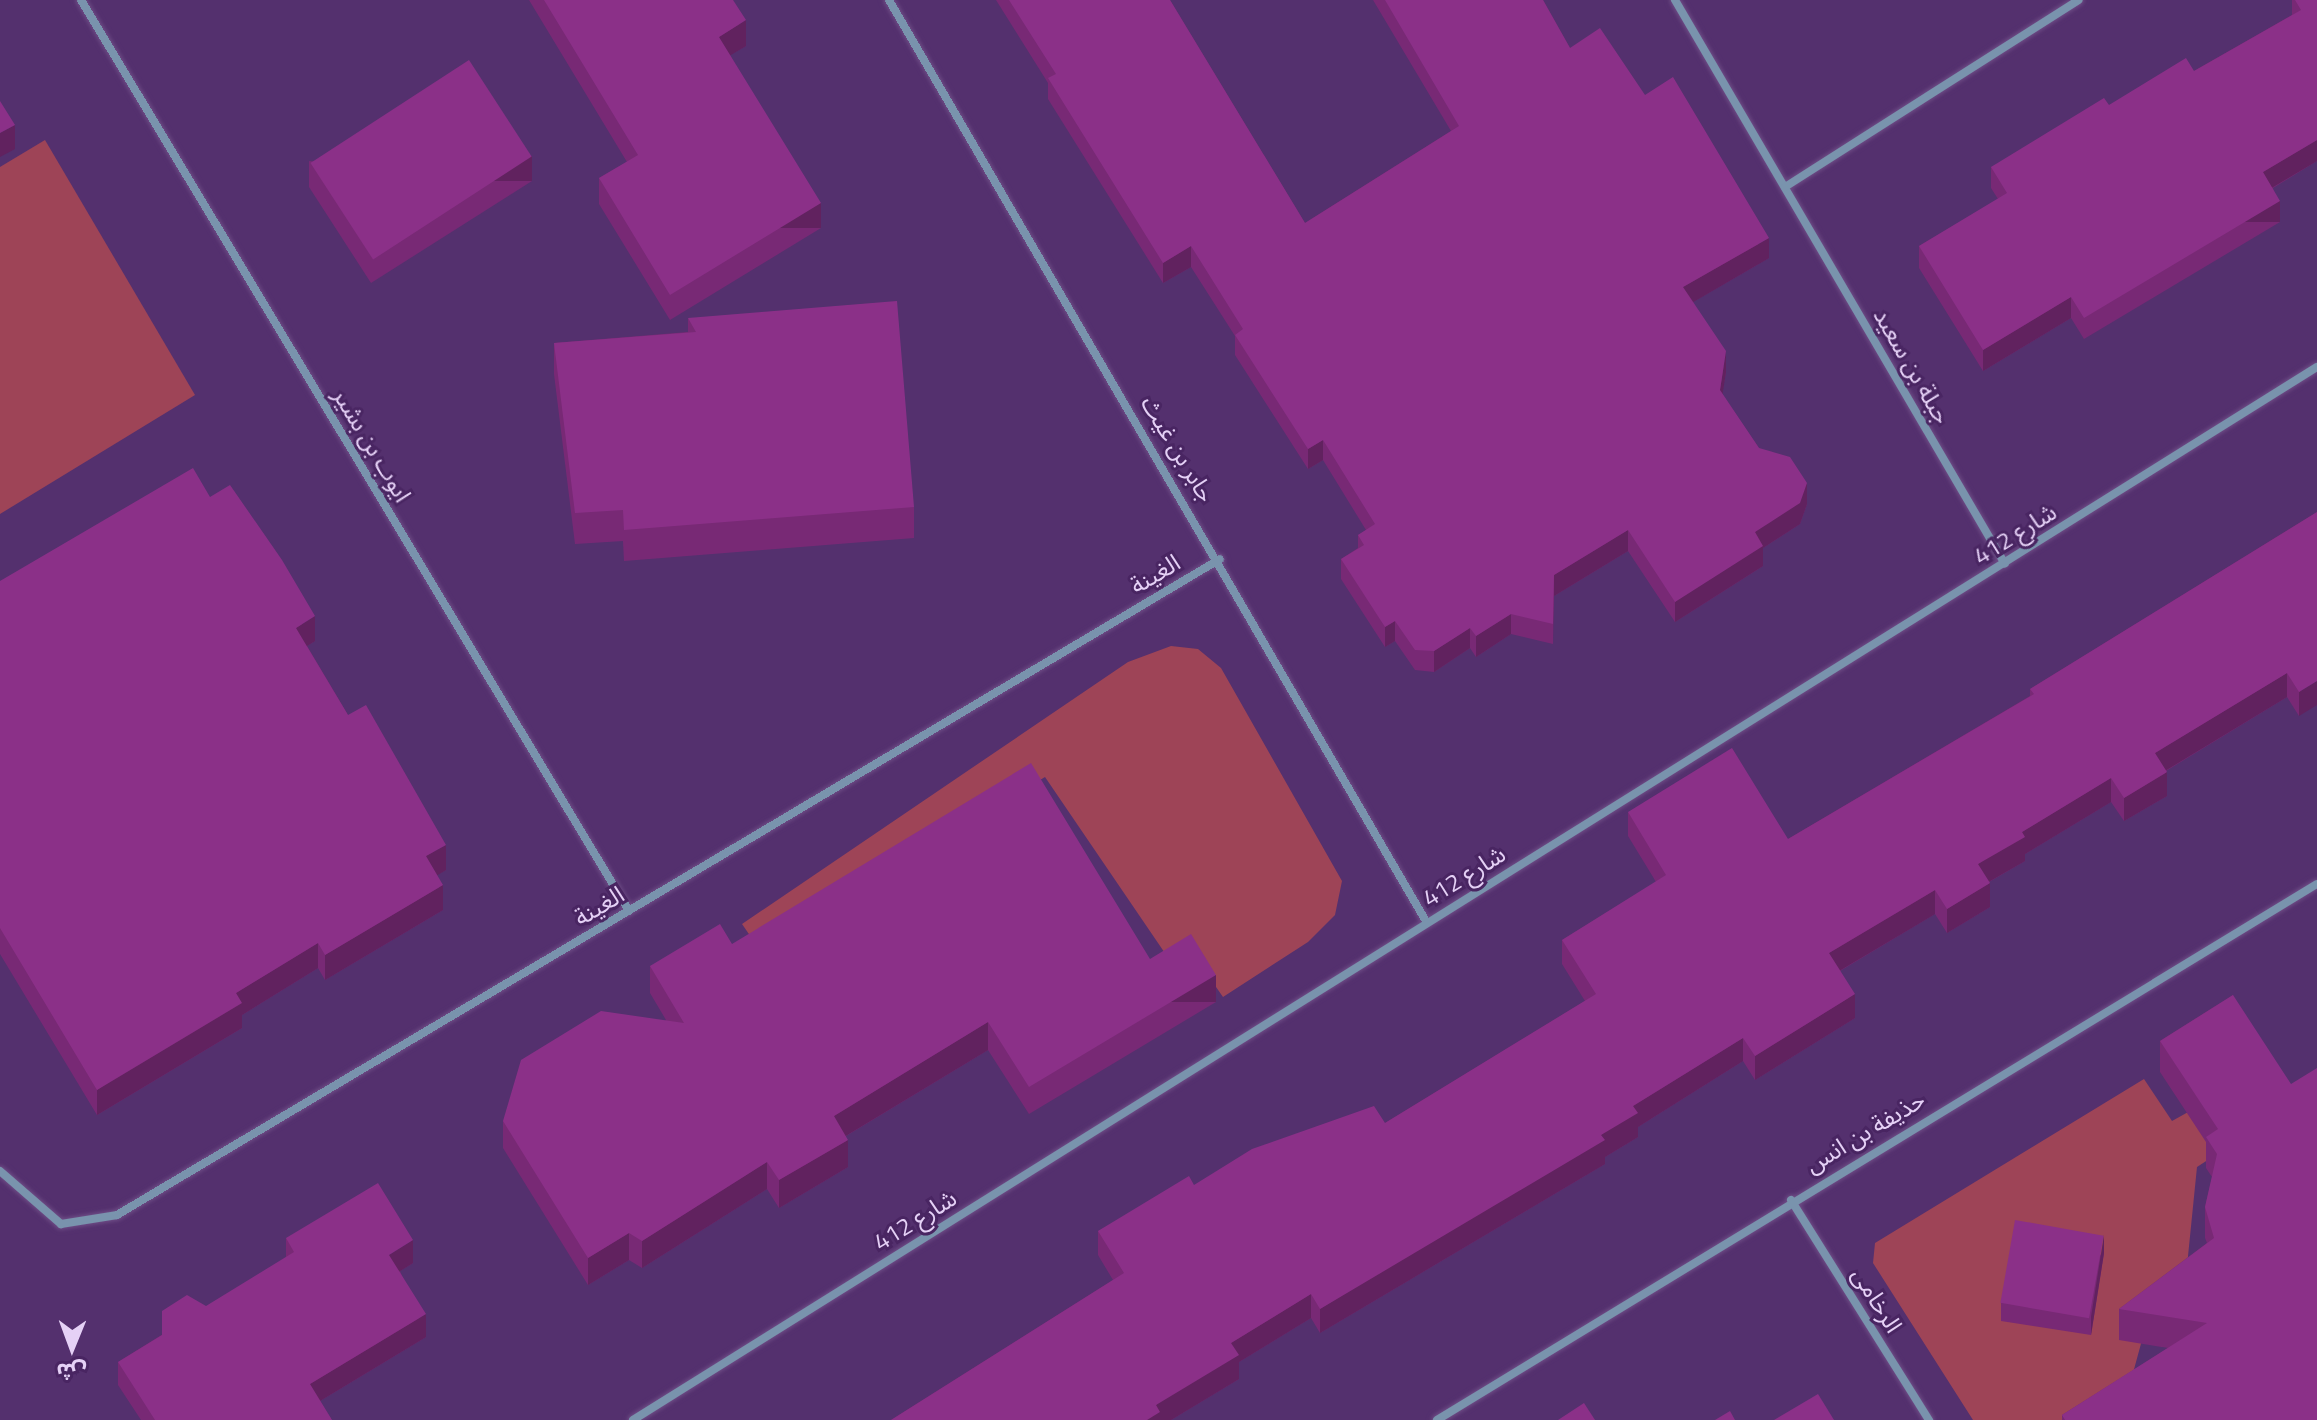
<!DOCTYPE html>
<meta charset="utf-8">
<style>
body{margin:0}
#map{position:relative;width:2317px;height:1420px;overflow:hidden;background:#54306e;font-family:"Titillium Web","Noto Sans Arabic",sans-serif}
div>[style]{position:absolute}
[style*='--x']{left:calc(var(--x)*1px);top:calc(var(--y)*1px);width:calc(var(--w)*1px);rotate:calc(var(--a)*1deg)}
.green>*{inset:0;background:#9e4457}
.roads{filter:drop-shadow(0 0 2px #6e4d86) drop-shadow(0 0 2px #6e4d86)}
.minor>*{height:8px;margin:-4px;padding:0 4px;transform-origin:4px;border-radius:4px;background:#7993ad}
.wall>*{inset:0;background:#782975}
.shaded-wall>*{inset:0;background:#61225f;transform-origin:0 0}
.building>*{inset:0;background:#8b3088;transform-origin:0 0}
span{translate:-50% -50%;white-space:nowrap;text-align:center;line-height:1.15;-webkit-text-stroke:6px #492562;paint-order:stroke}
.street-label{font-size:24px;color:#e5d1f6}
.north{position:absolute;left:32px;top:1308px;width:80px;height:80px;-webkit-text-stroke:6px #492562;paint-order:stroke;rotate:181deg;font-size:22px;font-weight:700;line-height:32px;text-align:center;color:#e5d1f6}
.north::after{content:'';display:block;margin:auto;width:28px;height:36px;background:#e5d1f6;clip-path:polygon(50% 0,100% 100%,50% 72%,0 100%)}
</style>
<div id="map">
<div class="green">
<div style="clip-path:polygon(45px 140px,195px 395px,0 514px,0 167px)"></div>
<div style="clip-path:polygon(1171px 646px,1198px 649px,1221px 668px,1342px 881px,1335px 915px,1308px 942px,1223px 997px,1193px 954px,1173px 965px,1045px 777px,882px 875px,753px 940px,742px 924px,1128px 662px)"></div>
<div style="clip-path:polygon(2144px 1079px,2172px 1121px,2190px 1111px,2220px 1152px,2197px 1167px,2187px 1266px,2154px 1296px,2130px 1384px,2077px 1420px,1973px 1420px,1873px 1263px,1875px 1243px)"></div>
</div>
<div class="roads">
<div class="minor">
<div style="--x:81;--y:0;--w:1063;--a:58.97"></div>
<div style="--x:889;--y:0;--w:1068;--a:59.76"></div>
<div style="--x:1675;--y:0;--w:653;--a:59.67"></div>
<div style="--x:1785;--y:187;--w:348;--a:-32.5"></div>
<div style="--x:0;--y:1171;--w:81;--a:41"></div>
<div style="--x:61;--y:1224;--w:57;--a:-9.1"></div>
<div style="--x:117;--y:1215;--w:1283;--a:-30.74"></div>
<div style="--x:1791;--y:1200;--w:260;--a:57.9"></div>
<div style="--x:633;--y:1420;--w:1986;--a:-32.02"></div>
<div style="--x:1437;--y:1420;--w:1030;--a:-31.35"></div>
</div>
</div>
<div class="wall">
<div style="clip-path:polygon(529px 0,733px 0,746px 46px,730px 55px,821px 228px,670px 320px,599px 204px,599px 178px,627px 162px)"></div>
<div style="clip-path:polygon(996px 0,1170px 0,1305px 223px,1451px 131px,1373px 0,1543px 0,1570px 48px,1645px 95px,1769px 258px,1693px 302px,1726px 372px,1722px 394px,1759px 448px,1807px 504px,1800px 524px,1763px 548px,1763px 566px,1675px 622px,1628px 551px,1554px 596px,1553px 644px,1511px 634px,1476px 657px,1470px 648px,1434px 672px,1415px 670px,1395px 641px,1385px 647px,1341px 579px,1341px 559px,1358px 548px,1358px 535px,1366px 530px,1323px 460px,1308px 469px,1235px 355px,1235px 336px,1191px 267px,1163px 283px,1048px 99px,1048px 83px)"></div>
<div style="clip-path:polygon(2292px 0,2317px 0,2317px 161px,2273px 188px,2280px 222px,2084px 339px,2071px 318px,1983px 371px,1919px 268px,1919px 246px,1998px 199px,1991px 188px,1991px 167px,2109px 105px,2194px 71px,2292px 15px)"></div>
<div style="clip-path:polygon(309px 161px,532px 181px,371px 283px,309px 187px)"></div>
<div style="clip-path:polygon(688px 318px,914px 507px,914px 538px,624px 561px,623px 541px,575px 544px,554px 374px,554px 343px,688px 332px)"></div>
<div style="clip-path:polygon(210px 497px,315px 641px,307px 646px,348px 715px,446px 870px,437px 875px,443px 910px,325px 980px,318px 968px,242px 1015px,242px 1028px,97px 1115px,0 954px,0 581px)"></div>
<div style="clip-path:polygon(2317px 512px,2299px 716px,2287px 697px,2166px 771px,2167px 796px,2124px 821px,2111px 802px,2025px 854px,2025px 861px,1989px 882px,1990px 907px,1947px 933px,1935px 914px,1840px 971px,1855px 1018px,1755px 1080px,1743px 1061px,1638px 1127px,1638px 1137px,1605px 1157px,1605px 1164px,1320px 1333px,1311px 1318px,1239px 1362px,1239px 1379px,1171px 1420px,891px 1420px,1113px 1280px,1098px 1255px,1098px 1231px,1194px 1185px,1385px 1123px,1585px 1001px,1562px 964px,1562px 940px,1656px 882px,1628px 836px,1628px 812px,1788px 839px,2030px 696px,2030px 689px)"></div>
<div style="clip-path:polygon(732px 944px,1150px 959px,1216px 1002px,1029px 1114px,988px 1050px,846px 1136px,848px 1167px,779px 1208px,767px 1189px,642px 1268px,629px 1260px,588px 1285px,503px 1148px,503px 1121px,666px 1020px,650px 993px,650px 966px)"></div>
<div style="clip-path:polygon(2233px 995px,2317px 1420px,2062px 1420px,2062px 1415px,2168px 1348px,2119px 1340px,2119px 1309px,2207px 1243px,2205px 1238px,2205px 1207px,2212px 1177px,2206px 1168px,2206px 1142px,2160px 1072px,2160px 1041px)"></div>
<div style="clip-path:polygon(286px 1238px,413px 1263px,400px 1271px,426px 1337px,320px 1401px,332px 1420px,141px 1420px,118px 1385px,118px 1362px,286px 1258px)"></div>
<div style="clip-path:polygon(2104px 1253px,2091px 1335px,2001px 1321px,2001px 1303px)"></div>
</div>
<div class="shaded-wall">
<div style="clip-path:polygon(746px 20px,746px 46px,719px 62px,719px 37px)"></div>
<div style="clip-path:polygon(15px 125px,15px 149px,0 157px,0 133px)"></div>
<div style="clip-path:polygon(2317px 140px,2317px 161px,2263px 193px,2263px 172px)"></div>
<div style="left:532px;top:156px;width:25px;height:191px;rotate:90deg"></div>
<div style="left:2280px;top:201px;width:21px;height:228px;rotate:90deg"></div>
<div style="left:821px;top:203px;width:25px;height:177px;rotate:90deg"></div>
<div style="clip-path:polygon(1769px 238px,1769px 258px,1683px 308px,1683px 287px)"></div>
<div style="clip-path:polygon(1191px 246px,1191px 267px,1163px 283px,1163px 263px)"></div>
<div style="clip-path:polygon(2071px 297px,2071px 318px,1983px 371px,1983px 350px)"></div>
<div style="clip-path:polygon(1726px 351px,1726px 372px,1720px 410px,1720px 390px)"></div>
<div style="clip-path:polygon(1323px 440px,1323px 460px,1308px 469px,1308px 449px)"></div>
<div style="clip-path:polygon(1807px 483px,1807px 504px,1800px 524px,1763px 548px,1763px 566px,1675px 622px,1675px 602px,1755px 532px)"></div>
<div style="clip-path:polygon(1628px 530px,1628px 551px,1554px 596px,1553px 644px,1554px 575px)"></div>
<div style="clip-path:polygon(1511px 614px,1511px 634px,1476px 657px,1476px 636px)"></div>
<div style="clip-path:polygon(315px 616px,315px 641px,296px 653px,296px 628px)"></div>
<div style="clip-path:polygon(1395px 621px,1395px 641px,1385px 647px,1385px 627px)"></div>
<div style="clip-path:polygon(1470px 628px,1470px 648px,1434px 672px,1434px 651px)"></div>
<div style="clip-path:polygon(2287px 673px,2287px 697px,2155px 777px,2155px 753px)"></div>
<div style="clip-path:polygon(2317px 681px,2317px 705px,2299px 716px,2299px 692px)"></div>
<div style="clip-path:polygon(2167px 772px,2167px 796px,2124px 821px,2124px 798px)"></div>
<div style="clip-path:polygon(2111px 778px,2111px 802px,2025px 854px,2025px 861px,1978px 888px,1978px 864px,2022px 832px)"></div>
<div style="clip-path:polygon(446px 845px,446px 870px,426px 882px,426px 856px)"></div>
<div style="clip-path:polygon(1990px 883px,1990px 907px,1947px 933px,1947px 909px)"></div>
<div style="clip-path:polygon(443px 885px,443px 910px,325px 980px,325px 955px)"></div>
<div style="clip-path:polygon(1935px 890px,1935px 914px,1829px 977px,1829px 953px)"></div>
<div style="clip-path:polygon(318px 943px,318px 968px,242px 1015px,242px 1028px,97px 1115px,97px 1090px,236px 993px)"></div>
<div style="left:1216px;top:975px;width:27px;height:218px;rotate:90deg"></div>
<div style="clip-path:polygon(1855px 994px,1855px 1018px,1755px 1080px,1755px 1056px)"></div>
<div style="clip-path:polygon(988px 1022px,988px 1050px,834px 1143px,834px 1116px)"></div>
<div style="clip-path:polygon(1743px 1038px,1743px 1061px,1638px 1127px,1638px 1137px,1605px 1157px,1605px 1164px,1320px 1333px,1320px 1309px,1601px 1135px,1633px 1106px)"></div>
<div style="clip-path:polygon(848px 1140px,848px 1167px,779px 1208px,779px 1180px)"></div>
<div style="clip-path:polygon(767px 1162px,767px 1189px,642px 1268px,642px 1241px)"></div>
<div style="clip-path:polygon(629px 1233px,629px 1260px,588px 1285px,588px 1258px)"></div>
<div style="clip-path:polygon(2104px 1235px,2104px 1253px,2091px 1335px,2091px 1317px)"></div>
<div style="clip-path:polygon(413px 1240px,413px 1263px,389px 1278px,389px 1255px)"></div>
<div style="clip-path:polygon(1311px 1294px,1311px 1318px,1239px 1362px,1239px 1379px,1171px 1420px,1147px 1420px,1156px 1405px,1231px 1343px)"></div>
<div style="clip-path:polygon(426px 1314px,426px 1337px,310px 1407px,310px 1384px)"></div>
</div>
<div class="building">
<div style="clip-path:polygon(544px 0,733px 0,746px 20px,719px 37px,821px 203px,670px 295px,599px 178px,638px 155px)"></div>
<div style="clip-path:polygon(1009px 0,1170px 0,1305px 223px,1459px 126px,1385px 0,1543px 0,1570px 48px,1600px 28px,1645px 95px,1673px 77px,1769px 238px,1683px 287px,1726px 351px,1720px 390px,1759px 448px,1790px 457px,1807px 483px,1800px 503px,1755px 532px,1763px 546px,1675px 602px,1628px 530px,1554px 575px,1553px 624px,1511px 614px,1476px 636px,1470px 628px,1434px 651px,1415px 650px,1395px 621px,1385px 627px,1341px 559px,1364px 545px,1358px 535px,1375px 524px,1323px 440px,1308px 449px,1235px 335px,1243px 329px,1191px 246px,1163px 263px,1048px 78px,1056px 74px)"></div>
<div style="clip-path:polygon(2295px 0,2317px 0,2317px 140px,2263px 172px,2280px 201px,2084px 318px,2071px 297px,1983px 350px,1919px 246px,2007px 193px,1991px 167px,2104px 98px,2109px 105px,2186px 58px,2194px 71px,2301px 10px)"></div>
<div style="left:469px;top:60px;width:115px;height:189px;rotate:57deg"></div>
<div style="clip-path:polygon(0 101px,15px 125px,0 133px)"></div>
<div style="clip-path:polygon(897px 301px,914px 507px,624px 530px,623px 510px,575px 513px,554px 343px,696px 332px,688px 318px)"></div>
<div style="clip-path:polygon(193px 468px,210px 497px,230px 485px,282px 560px,315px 616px,296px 628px,348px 715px,366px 705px,446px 845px,426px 856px,443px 885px,325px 955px,318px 943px,236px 993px,242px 1003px,97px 1090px,0 928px,0 581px)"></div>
<div style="clip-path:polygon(2317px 512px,2317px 681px,2299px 692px,2287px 673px,2155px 753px,2167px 772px,2124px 798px,2111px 778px,2022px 832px,2025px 837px,1978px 864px,1990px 883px,1947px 909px,1935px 890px,1829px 953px,1855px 994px,1755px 1056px,1743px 1038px,1633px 1106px,1638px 1113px,1601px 1135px,1605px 1140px,1320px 1309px,1311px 1294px,1231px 1343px,1239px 1355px,1156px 1405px,1160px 1412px,1147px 1420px,891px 1420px,1124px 1273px,1098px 1231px,1189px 1176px,1194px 1185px,1252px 1149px,1374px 1106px,1385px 1123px,1596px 994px,1562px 940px,1666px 875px,1628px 812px,1732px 748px,1788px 839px,2034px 694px,2030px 689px)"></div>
<div style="clip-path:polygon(1031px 763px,1150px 959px,1191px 934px,1216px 975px,1029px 1087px,988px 1022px,834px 1116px,848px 1140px,779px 1180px,767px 1162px,642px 1241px,629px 1233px,588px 1258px,503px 1121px,521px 1060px,601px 1011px,684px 1023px,650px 966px,720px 924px,732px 944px)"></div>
<div style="clip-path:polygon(2233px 995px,2291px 1084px,2317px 1068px,2317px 1420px,2065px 1420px,2062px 1415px,2207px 1323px,2119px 1309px,2214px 1238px,2205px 1207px,2217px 1154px,2206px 1137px,2218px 1129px,2160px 1041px)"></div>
<div style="clip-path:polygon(378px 1183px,413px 1240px,389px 1255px,426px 1314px,310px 1384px,332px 1420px,155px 1420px,118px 1362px,162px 1335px,162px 1311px,187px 1295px,206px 1306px,294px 1252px,286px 1238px)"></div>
<div style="left:2015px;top:1220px;width:90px;height:84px;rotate:10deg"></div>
<div style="clip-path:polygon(1818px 1394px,1834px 1420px,1774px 1420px)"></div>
<div style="clip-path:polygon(1584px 1403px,1595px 1420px,1558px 1420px)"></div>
<div style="clip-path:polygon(1730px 1411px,1735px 1420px,1715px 1420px)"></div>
</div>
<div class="street-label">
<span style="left:1912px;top:366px;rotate:60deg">جبلة بن سعيد</span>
<span style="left:372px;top:445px;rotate:59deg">ايوب بن بشير</span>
<span style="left:1178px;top:449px;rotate:59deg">جابر بن غيث</span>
<span style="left:2015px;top:534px;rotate:-32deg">شارع 412</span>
<span style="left:1155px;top:574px;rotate:-31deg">الغينة</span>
<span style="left:1464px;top:876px;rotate:-32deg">شارع 412</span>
<span style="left:599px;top:906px;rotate:-31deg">الغينة</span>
<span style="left:1865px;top:1132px;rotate:-31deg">حذيفة بن انس</span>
<span style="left:915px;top:1220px;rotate:-32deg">شارع 412</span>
<span style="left:1877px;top:1300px;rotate:58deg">الرخامى</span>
</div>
<div class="north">ش</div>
</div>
